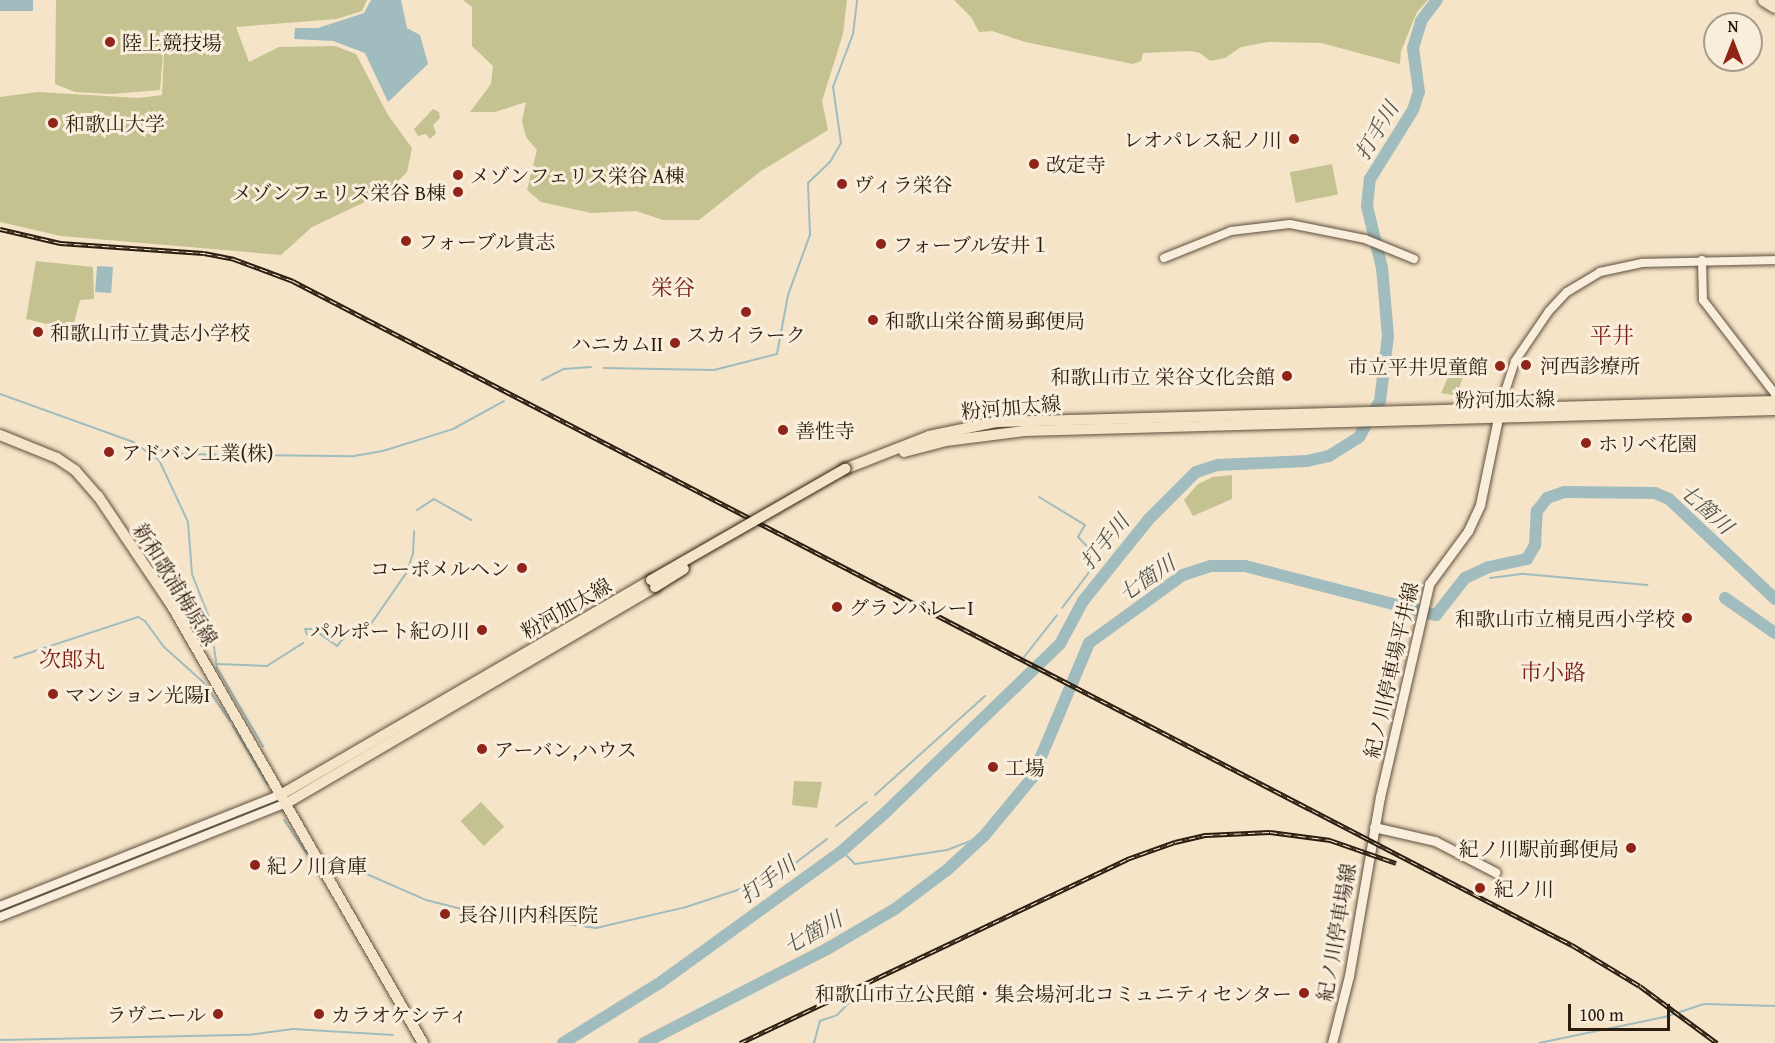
<!DOCTYPE html>
<meta charset="utf-8">
<style>
body{margin:0}
#map{position:relative;width:1775px;height:1043px;overflow:hidden;background:#f6e4c8;font-family:"Gentium Book Plus","Noto Serif JP",serif}
div>[style]{position:absolute}
[style*='--x']{left:calc(var(--x)*1px);top:calc(var(--y)*1px);width:calc(var(--w)*1px);rotate:calc(var(--a)*1deg)}
.green>*{inset:0;background:#c4c290;transform-origin:0 0}
.water>*{inset:0;background:#a0bcbe;transform-origin:0 0}
.stream>*{height:2px;margin:-1px;padding:0 1px;transform-origin:1px;border-radius:1px;background:#a0bcbe}
.river>*{height:12px;margin:-6px;padding:0 6px;transform-origin:6px;border-radius:6px;background:#a0bcbe}
.roads{filter:drop-shadow(0 0 2px #5e4f3c) drop-shadow(0 0 2px #5e4f3c)}
.tertiary>*{height:8px;margin:-4px;padding:0 4px;transform-origin:4px;border-radius:4px;background:#f9eddb}
.secondary>*{height:9px;margin:-4.5px;padding:0 4.5px;transform-origin:4.5px;border-radius:4.5px;background:#f9eddb}
.primary>*{height:10px;margin:-5px;padding:0 5px;transform-origin:5px;border-radius:5px;background:#f6e4c8}
.motorway>*{height:12px;margin:-6px;padding:0 6px;transform-origin:6px;border-radius:6px;background:#f6e4c8}
.rail>*{height:4.5px;margin-top:-2.25px;transform-origin:0;background:repeating-linear-gradient(90deg,#f9eddb 0 7px,#2b1d0e 0 14px);box-sizing:border-box;border-block:2px solid #2b1d0e}
.bridges{filter:drop-shadow(0 0 2px #2b1d0e) drop-shadow(0 0 2px #2b1d0e)}
.primary-bridge>*{height:10px;margin:-5px;padding:0 5px;transform-origin:5px;border-radius:5px;background:#f6e4c8}
.dots>*{width:16px;height:16px;translate:-50% -50%;box-sizing:border-box;border:3px solid #f9eddb;border-radius:50%}
span{translate:-50% -50%;white-space:nowrap;text-align:center;line-height:1.15;-webkit-text-stroke:6px #f9eddb;paint-order:stroke}
.poi-label{font-size:20px;color:#2b1d0e}
.left{translate:0 -50%;text-align:left}
.right{translate:-100% -50%;text-align:right}
.street-label{font-size:20px;color:#2b1d0e}
.water-label{font-size:21px;color:#54554c;font-style:italic}
.quarter-label{font-size:22px;color:#7a1f14}
.north{position:absolute;left:1703px;top:12px;width:60px;height:60px;box-sizing:border-box;background:#f9eddb;border:2px solid #a79a89;border-radius:50%;rotate:0deg;font-size:16px;font-weight:700;line-height:24px;text-align:center;color:#2b1d0e}
.north::after{content:'';display:block;margin:auto;width:21px;height:27px;background:#8f2418;clip-path:polygon(50% 0,100% 100%,50% 72%,0 100%)}
.scale{position:absolute;left:1568px;top:1004px;width:102px;height:27px;box-sizing:border-box;border:3px solid #2b1d0e;border-top:0;padding-left:8px;font-size:18px;line-height:21px;white-space:nowrap;color:#2b1d0e;-webkit-text-stroke:4px #f9eddb;paint-order:stroke}
</style>
<div id="map">
<div class="green">
<div style="clip-path:polygon(56px 0,367px 0,362px 11px,337px 19px,236px 27px,249px 62px,279px 47px,335px 46px,356px 54px,388px 115px,412px 148px,407px 172px,388px 191px,312px 227px,281px 255px,61px 236px,0 222px,0 97px,37px 92px,139px 98px,162px 95px,165px 30px,160px 90px,112px 94px,75px 92px,55px 84px)"></div>
<div style="clip-path:polygon(463px 0,847px 0,843px 34px,822px 101px,828px 130px,761px 171px,699px 220px,663px 220px,636px 211px,591px 213px,541px 202px,527px 190px,537px 150px,526px 137px,522px 121px,526px 102px,495px 112px,470px 112px,491px 84px,493px 66px,472px 46px,472px 7px)"></div>
<div style="clip-path:polygon(954px 0,1428px 0,1417px 12px,1401px 51px,1400px 64px,1321px 43px,1268px 42px,1241px 47px,1225px 58px,1210px 61px,1200px 53px,1190px 51px,1143px 53px,1141px 61px,1133px 64px,1025px 42px,992px 31px,979px 32px,971px 17px)"></div>
<div style="clip-path:polygon(433px 109px,439px 112px,440px 118px,433px 125px,436px 133px,430px 139px,426px 134px,418px 136px,414px 129px)"></div>
<div style="left:1332px;top:164px;width:31px;height:43px;rotate:79deg"></div>
<div style="clip-path:polygon(36px 261px,93px 267px,94px 299px,80px 300px,72px 330px,26px 319px)"></div>
<div style="clip-path:polygon(1450px 373px,1463px 376px,1457px 396px,1441px 393px)"></div>
<div style="clip-path:polygon(1232px 475px,1232px 499px,1193px 516px,1184px 500px,1198px 484px,1213px 477px)"></div>
<div style="clip-path:polygon(794px 781px,822px 782px,817px 808px,792px 805px)"></div>
<div style="left:481px;top:802px;width:34px;height:28px;rotate:47deg"></div>
</div>
<div class="water">
<div style="left:0;top:0;width:33px;height:11px"></div>
<div style="clip-path:polygon(371px 0,401px 0,407px 28px,420px 35px,428px 64px,388px 102px,365px 53px,333px 41px,294px 39px,295px 28px,318px 28px,364px 13px)"></div>
<div style="left:97px;top:266px;width:16px;height:26px;rotate:4deg"></div>
</div>
<div class="stream">
<div style="--x:604;--y:368;--w:110;--a:1"></div>
<div style="--x:714;--y:370;--w:65;--a:-14.3"></div>
<div style="--x:777;--y:354;--w:60;--a:-79.4"></div>
<div style="--x:788;--y:295;--w:64;--a:-69.9"></div>
<div style="--x:810;--y:235;--w:52;--a:-92.2"></div>
<div style="--x:808;--y:183;--w:30;--a:-44"></div>
<div style="--x:830;--y:162;--w:22;--a:-60"></div>
<div style="--x:841;--y:143;--w:57;--a:-98.1"></div>
<div style="--x:833;--y:87;--w:57;--a:-69.3"></div>
<div style="--x:853;--y:34;--w:34;--a:-83"></div>
<div style="--x:542;--y:380;--w:25;--a:-27"></div>
<div style="--x:564;--y:369;--w:27;--a:-4"></div>
<div style="--x:0;--y:394;--w:141;--a:19.8"></div>
<div style="--x:133;--y:442;--w:32;--a:35"></div>
<div style="--x:159;--y:460;--w:68;--a:64.9"></div>
<div style="--x:188;--y:522;--w:52;--a:85.6"></div>
<div style="--x:192;--y:574;--w:49;--a:68.6"></div>
<div style="--x:210;--y:620;--w:49;--a:81.7"></div>
<div style="--x:217;--y:668;--w:91;--a:59.5"></div>
<div style="--x:146;--y:447;--w:33;--a:12"></div>
<div style="--x:178;--y:454;--w:176;--a:0.7"></div>
<div style="--x:354;--y:456;--w:29;--a:-10"></div>
<div style="--x:383;--y:451;--w:73;--a:-17.4"></div>
<div style="--x:453;--y:429;--w:58;--a:-28.8"></div>
<div style="--x:1039;--y:497;--w:54;--a:31.3"></div>
<div style="--x:1085;--y:525;--w:14;--a:120"></div>
<div style="--x:1078;--y:537;--w:30;--a:46"></div>
<div style="--x:1099;--y:559;--w:61;--a:127.1"></div>
<div style="--x:417;--y:510;--w:20;--a:-33"></div>
<div style="--x:434;--y:499;--w:43;--a:29.6"></div>
<div style="--x:1478;--y:570;--w:6;--a:45"></div>
<div style="--x:1490;--y:578;--w:34;--a:-7"></div>
<div style="--x:1524;--y:574;--w:124;--a:5.1"></div>
<div style="--x:307;--y:635;--w:6;--a:-108"></div>
<div style="--x:305;--y:629;--w:8;--a:0"></div>
<div style="--x:313;--y:629;--w:29;--a:35"></div>
<div style="--x:337;--y:646;--w:16;--a:-50"></div>
<div style="--x:347;--y:634;--w:17;--a:0"></div>
<div style="--x:364;--y:634;--w:75;--a:-55.3"></div>
<div style="--x:407;--y:572;--w:20;--a:-72"></div>
<div style="--x:413;--y:553;--w:22;--a:-87"></div>
<div style="--x:1024;--y:657;--w:53;--a:-51.8"></div>
<div style="--x:14;--y:658;--w:131;--a:-18.3"></div>
<div style="--x:138;--y:617;--w:8;--a:30"></div>
<div style="--x:145;--y:621;--w:32;--a:54"></div>
<div style="--x:164;--y:647;--w:52;--a:41.9"></div>
<div style="--x:203;--y:682;--w:47;--a:55.3"></div>
<div style="--x:217;--y:664;--w:50;--a:2.3"></div>
<div style="--x:267;--y:666;--w:43;--a:-32.6"></div>
<div style="--x:233;--y:726;--w:67;--a:59.6"></div>
<div style="--x:875;--y:795;--w:148;--a:-42"></div>
<div style="--x:284;--y:820;--w:60;--a:55.8"></div>
<div style="--x:836;--y:826;--w:39;--a:-38"></div>
<div style="--x:842;--y:851;--w:18;--a:45"></div>
<div style="--x:855;--y:864;--w:93;--a:-8.7"></div>
<div style="--x:947;--y:850;--w:40;--a:-21"></div>
<div style="--x:331;--y:869;--w:22;--a:-3"></div>
<div style="--x:353;--y:868;--w:80;--a:23.7"></div>
<div style="--x:426;--y:900;--w:41;--a:14"></div>
<div style="--x:466;--y:910;--w:131;--a:7.9"></div>
<div style="--x:596;--y:928;--w:92;--a:-13.1"></div>
<div style="--x:686;--y:907;--w:96;--a:-18.2"></div>
<div style="--x:777;--y:877;--w:63;--a:-37.2"></div>
<div style="--x:0;--y:1040;--w:248;--a:-1.2"></div>
<div style="--x:248;--y:1035;--w:45;--a:-7.6"></div>
<div style="--x:293;--y:1029;--w:100;--a:3.4"></div>
<div style="--x:814;--y:1043;--w:23;--a:-75"></div>
<div style="--x:820;--y:1021;--w:18;--a:-19"></div>
<div style="--x:837;--y:1015;--w:35;--a:-46"></div>
<div style="--x:1539;--y:1043;--w:129;--a:-11.7"></div>
<div style="--x:1665;--y:1017;--w:41;--a:-18.4"></div>
<div style="--x:1704;--y:1004;--w:71;--a:1.6"></div>
</div>
<div class="river">
<div style="--x:1725;--y:598;--w:61;--a:35"></div>
<div style="--x:563;--y:1043;--w:115;--a:-31.9"></div>
<div style="--x:661;--y:982;--w:223;--a:-35.9"></div>
<div style="--x:842;--y:851;--w:60;--a:-41.6"></div>
<div style="--x:887;--y:811;--w:240;--a:-44"></div>
<div style="--x:1060;--y:644;--w:49;--a:-61.9"></div>
<div style="--x:1083;--y:601;--w:105;--a:-51.2"></div>
<div style="--x:1149;--y:519;--w:66;--a:-45"></div>
<div style="--x:1196;--y:472;--w:23;--a:-18"></div>
<div style="--x:1218;--y:465;--w:89;--a:-2.6"></div>
<div style="--x:1307;--y:461;--w:23;--a:-13"></div>
<div style="--x:1329;--y:456;--w:36;--a:-32"></div>
<div style="--x:1359;--y:437;--w:42;--a:-59.7"></div>
<div style="--x:1380;--y:401;--w:65;--a:-83"></div>
<div style="--x:1388;--y:336;--w:68;--a:-95"></div>
<div style="--x:1382;--y:268;--w:64;--a:-103.6"></div>
<div style="--x:1367;--y:206;--w:27;--a:-84"></div>
<div style="--x:1370;--y:179;--w:81;--a:-58.1"></div>
<div style="--x:1413;--y:110;--w:19;--a:-72"></div>
<div style="--x:1419;--y:92;--w:44;--a:-97.8"></div>
<div style="--x:1413;--y:48;--w:28;--a:-73"></div>
<div style="--x:1421;--y:21;--w:26;--a:-53"></div>
<div style="--x:644;--y:1043;--w:206;--a:-27.2"></div>
<div style="--x:827;--y:949;--w:79;--a:-30.5"></div>
<div style="--x:895;--y:909;--w:65;--a:-36.9"></div>
<div style="--x:947;--y:870;--w:50;--a:-42.6"></div>
<div style="--x:984;--y:836;--w:75;--a:-50.4"></div>
<div style="--x:1032;--y:778;--w:147;--a:-67.1"></div>
<div style="--x:1089;--y:643;--w:116;--a:-35.9"></div>
<div style="--x:1183;--y:575;--w:29;--a:-18"></div>
<div style="--x:1211;--y:566;--w:34;--a:0"></div>
<div style="--x:1245;--y:566;--w:197;--a:14.4"></div>
<div style="--x:1436;--y:615;--w:47;--a:-51.9"></div>
<div style="--x:1465;--y:578;--w:26;--a:-25"></div>
<div style="--x:1489;--y:567;--w:39;--a:-12"></div>
<div style="--x:1527;--y:559;--w:16;--a:-60"></div>
<div style="--x:1535;--y:545;--w:34;--a:-87"></div>
<div style="--x:1537;--y:511;--w:16;--a:-52"></div>
<div style="--x:1547;--y:498;--w:18;--a:-19"></div>
<div style="--x:1564;--y:492;--w:91;--a:0.6"></div>
<div style="--x:1655;--y:493;--w:15;--a:23"></div>
<div style="--x:1669;--y:499;--w:146;--a:43.3"></div>
</div>
<div class="roads">
<div class="tertiary">
<div style="--x:1164;--y:258;--w:72;--a:-21.9"></div>
<div style="--x:1231;--y:231;--w:59;--a:-6.8"></div>
<div style="--x:1290;--y:224;--w:76;--a:11.3"></div>
<div style="--x:1365;--y:239;--w:53;--a:22.2"></div>
<div style="--x:1702;--y:260;--w:40;--a:88.6"></div>
<div style="--x:1703;--y:300;--w:118;--a:52.5"></div>
<div style="--x:1500;--y:407;--w:48;--a:-71.9"></div>
<div style="--x:1515;--y:361;--w:60;--a:-55.8"></div>
<div style="--x:1549;--y:311;--w:26;--a:-47"></div>
<div style="--x:1567;--y:292;--w:39;--a:-31"></div>
<div style="--x:1600;--y:272;--w:43;--a:-12.1"></div>
<div style="--x:1642;--y:263;--w:133;--a:-1.3"></div>
<div style="--x:0;--y:906;--w:303;--a:-21.7"></div>
<div style="--x:0;--y:917;--w:309;--a:-21.7"></div>
</div>
<div class="secondary">
<div style="--x:1374;--y:827;--w:63;--a:12.9"></div>
<div style="--x:1435;--y:841;--w:68;--a:27.3"></div>
<div style="--x:1332;--y:1043;--w:69;--a:-75.8"></div>
<div style="--x:1349;--y:976;--w:182;--a:-80.2"></div>
<div style="--x:1380;--y:797;--w:219;--a:-77"></div>
<div style="--x:1429;--y:584;--w:66;--a:-53.7"></div>
<div style="--x:1468;--y:531;--w:29;--a:-65"></div>
<div style="--x:1480;--y:505;--w:94;--a:-78.3"></div>
</div>
<div class="primary">
<div style="--x:0;--y:435;--w:61;--a:22"></div>
<div style="--x:57;--y:458;--w:22;--a:34"></div>
<div style="--x:75;--y:470;--w:35;--a:49"></div>
<div style="--x:98;--y:496;--w:133;--a:56.1"></div>
<div style="--x:172;--y:606;--w:504;--a:60.13"></div>
<div style="--x:904;--y:452;--w:43;--a:-14.7"></div>
<div style="--x:946;--y:441;--w:79;--a:-7.3"></div>
<div style="--x:1024;--y:431;--w:751;--a:-1.6"></div>
<div style="--x:845;--y:469;--w:90;--a:-21.4"></div>
<div style="--x:929;--y:436;--w:68;--a:-11.8"></div>
<div style="--x:996;--y:422;--w:779;--a:-1.54"></div>
<div style="--x:282;--y:794;--w:427;--a:-30.1"></div>
<div style="--x:287;--y:803;--w:427;--a:-30.4"></div>
</div>
<div class="motorway">
<div style="--x:1764;--y:0;--w:13;--a:32"></div>
</div>
</div>
<div class="rail">
<div style="--x:0;--y:229;--w:62;--a:13.1"></div>
<div style="--x:60;--y:243;--w:144;--a:4"></div>
<div style="--x:204;--y:253;--w:31;--a:11"></div>
<div style="--x:234;--y:259;--w:63;--a:20.4"></div>
<div style="--x:293;--y:281;--w:1441;--a:27.44"></div>
<div style="--x:1572;--y:945;--w:79;--a:31.1"></div>
<div style="--x:1640;--y:986;--w:96;--a:36.5"></div>
<div style="--x:740;--y:1043;--w:429;--a:-25.4"></div>
<div style="--x:1127;--y:859;--w:51;--a:-19.5"></div>
<div style="--x:1175;--y:842;--w:32;--a:-13"></div>
<div style="--x:1206;--y:835;--w:64;--a:-2.7"></div>
<div style="--x:1270;--y:832;--w:61;--a:7.6"></div>
<div style="--x:1330;--y:840;--w:70;--a:19.2"></div>
</div>
<div class="bridges">
<div class="primary-bridge">
<div style="--x:651;--y:580;--w:224;--a:-29.8"></div>
<div style="--x:655;--y:587;--w:34;--a:-32"></div>
</div>
</div>
<div class="dots">
<div style="left:110px;top:42px;background:#8f2418"></div>
<div style="left:53px;top:123px;background:#8f2418"></div>
<div style="left:1294px;top:139px;background:#8f2418"></div>
<div style="left:1034px;top:164px;background:#8f2418"></div>
<div style="left:458px;top:175px;background:#8f2418"></div>
<div style="left:842px;top:184px;background:#8f2418"></div>
<div style="left:458px;top:192px;background:#8f2418"></div>
<div style="left:406px;top:241px;background:#8f2418"></div>
<div style="left:881px;top:244px;background:#8f2418"></div>
<div style="left:746px;top:312px;background:#8f2418"></div>
<div style="left:873px;top:320px;background:#8f2418"></div>
<div style="left:38px;top:332px;background:#8f2418"></div>
<div style="left:675px;top:343px;background:#8f2418"></div>
<div style="left:1526px;top:365px;background:#8f2418"></div>
<div style="left:1500px;top:366px;background:#8f2418"></div>
<div style="left:1287px;top:376px;background:#8f2418"></div>
<div style="left:783px;top:430px;background:#8f2418"></div>
<div style="left:1586px;top:443px;background:#8f2418"></div>
<div style="left:109px;top:452px;background:#8f2418"></div>
<div style="left:522px;top:568px;background:#8f2418"></div>
<div style="left:837px;top:607px;background:#8f2418"></div>
<div style="left:1687px;top:618px;background:#8f2418"></div>
<div style="left:482px;top:630px;background:#8f2418"></div>
<div style="left:53px;top:694px;background:#8f2418"></div>
<div style="left:482px;top:749px;background:#8f2418"></div>
<div style="left:993px;top:767px;background:#8f2418"></div>
<div style="left:1631px;top:848px;background:#8f2418"></div>
<div style="left:255px;top:865px;background:#8f2418"></div>
<div style="left:1480px;top:888px;background:#8f2418"></div>
<div style="left:445px;top:914px;background:#8f2418"></div>
<div style="left:1304px;top:993px;background:#8f2418"></div>
<div style="left:218px;top:1014px;background:#8f2418"></div>
<div style="left:319px;top:1014px;background:#8f2418"></div>
</div>
<div class="poi-label">
<span class="left" style="left:122px;top:42px">陸上競技場</span>
<span class="left" style="left:65px;top:123px">和歌山大学</span>
<span class="right" style="left:1282px;top:139px">レオパレス紀ノ川</span>
<span class="left" style="left:1046px;top:164px">改定寺</span>
<span class="left" style="left:470px;top:175px">メゾンフェリス栄谷 A棟</span>
<span class="left" style="left:854px;top:184px">ヴィラ栄谷</span>
<span class="right" style="left:446px;top:192px">メゾンフェリス栄谷 B棟</span>
<span class="left" style="left:418px;top:241px">フォーブル貴志</span>
<span class="left" style="left:893px;top:244px">フォーブル安井１</span>
<span class="left" style="left:885px;top:320px">和歌山栄谷簡易郵便局</span>
<span class="left" style="left:50px;top:332px">和歌山市立貴志小学校</span>
<span style="left:746px;top:334px">スカイラーク</span>
<span class="right" style="left:663px;top:343px">ハニカムⅡ</span>
<span class="left" style="left:1540px;top:365px">河西診療所</span>
<span class="right" style="left:1488px;top:366px">市立平井児童館</span>
<span class="right" style="left:1275px;top:376px">和歌山市立 栄谷文化会館</span>
<span class="left" style="left:795px;top:430px">善性寺</span>
<span class="left" style="left:1598px;top:443px">ホリベ花園</span>
<span class="left" style="left:121px;top:452px">アドバン工業(株)</span>
<span class="right" style="left:510px;top:568px">コーポメルヘン</span>
<span class="left" style="left:849px;top:607px">グランバレーI</span>
<span class="right" style="left:1675px;top:618px">和歌山市立楠見西小学校</span>
<span class="right" style="left:470px;top:630px">パルポート紀の川</span>
<span class="left" style="left:65px;top:694px">マンション光陽Ⅰ</span>
<span class="left" style="left:494px;top:749px">アーバン,ハウス</span>
<span class="left" style="left:1005px;top:767px">工場</span>
<span class="right" style="left:1619px;top:848px">紀ノ川駅前郵便局</span>
<span class="left" style="left:267px;top:865px">紀ノ川倉庫</span>
<span class="left" style="left:1494px;top:888px">紀ノ川</span>
<span class="left" style="left:458px;top:914px">長谷川内科医院</span>
<span class="right" style="left:1292px;top:993px">和歌山市立公民館・集会場河北コミュニティセンター</span>
<span class="right" style="left:206px;top:1014px">ラヴニール</span>
<span class="left" style="left:331px;top:1014px">カラオケシティ</span>
</div>
<div class="street-label">
<span style="left:1505px;top:399px;rotate:-1deg">粉河加太線</span>
<span style="left:1011px;top:407px;rotate:-5deg">粉河加太線</span>
<span style="left:176px;top:584px;rotate:58deg">新和歌浦梅原線</span>
<span style="left:566px;top:608px;rotate:-30deg">粉河加太線</span>
<span style="left:1391px;top:670px;rotate:-77deg">紀ノ川停車場平井線</span>
<span style="left:1336px;top:932px;rotate:-80deg">紀ノ川停車場線</span>
</div>
<div class="water-label">
<span style="left:1377px;top:131px;rotate:-59deg">打手川</span>
<span style="left:1706px;top:509px;rotate:42deg">七箇川</span>
<span style="left:1105px;top:542px;rotate:-51deg">打手川</span>
<span style="left:1147px;top:579px;rotate:-34deg">七箇川</span>
<span style="left:768px;top:880px;rotate:-36deg">打手川</span>
<span style="left:813px;top:933px;rotate:-29deg">七箇川</span>
</div>
<div class="quarter-label">
<span style="left:673px;top:288px">栄谷</span>
<span style="left:1612px;top:336px">平井</span>
<span style="left:72px;top:660px">次郎丸</span>
<span style="left:1553px;top:673px">市小路</span>
</div>
<div class="north">N</div>
<div class="scale">100 m</div>
</div>
